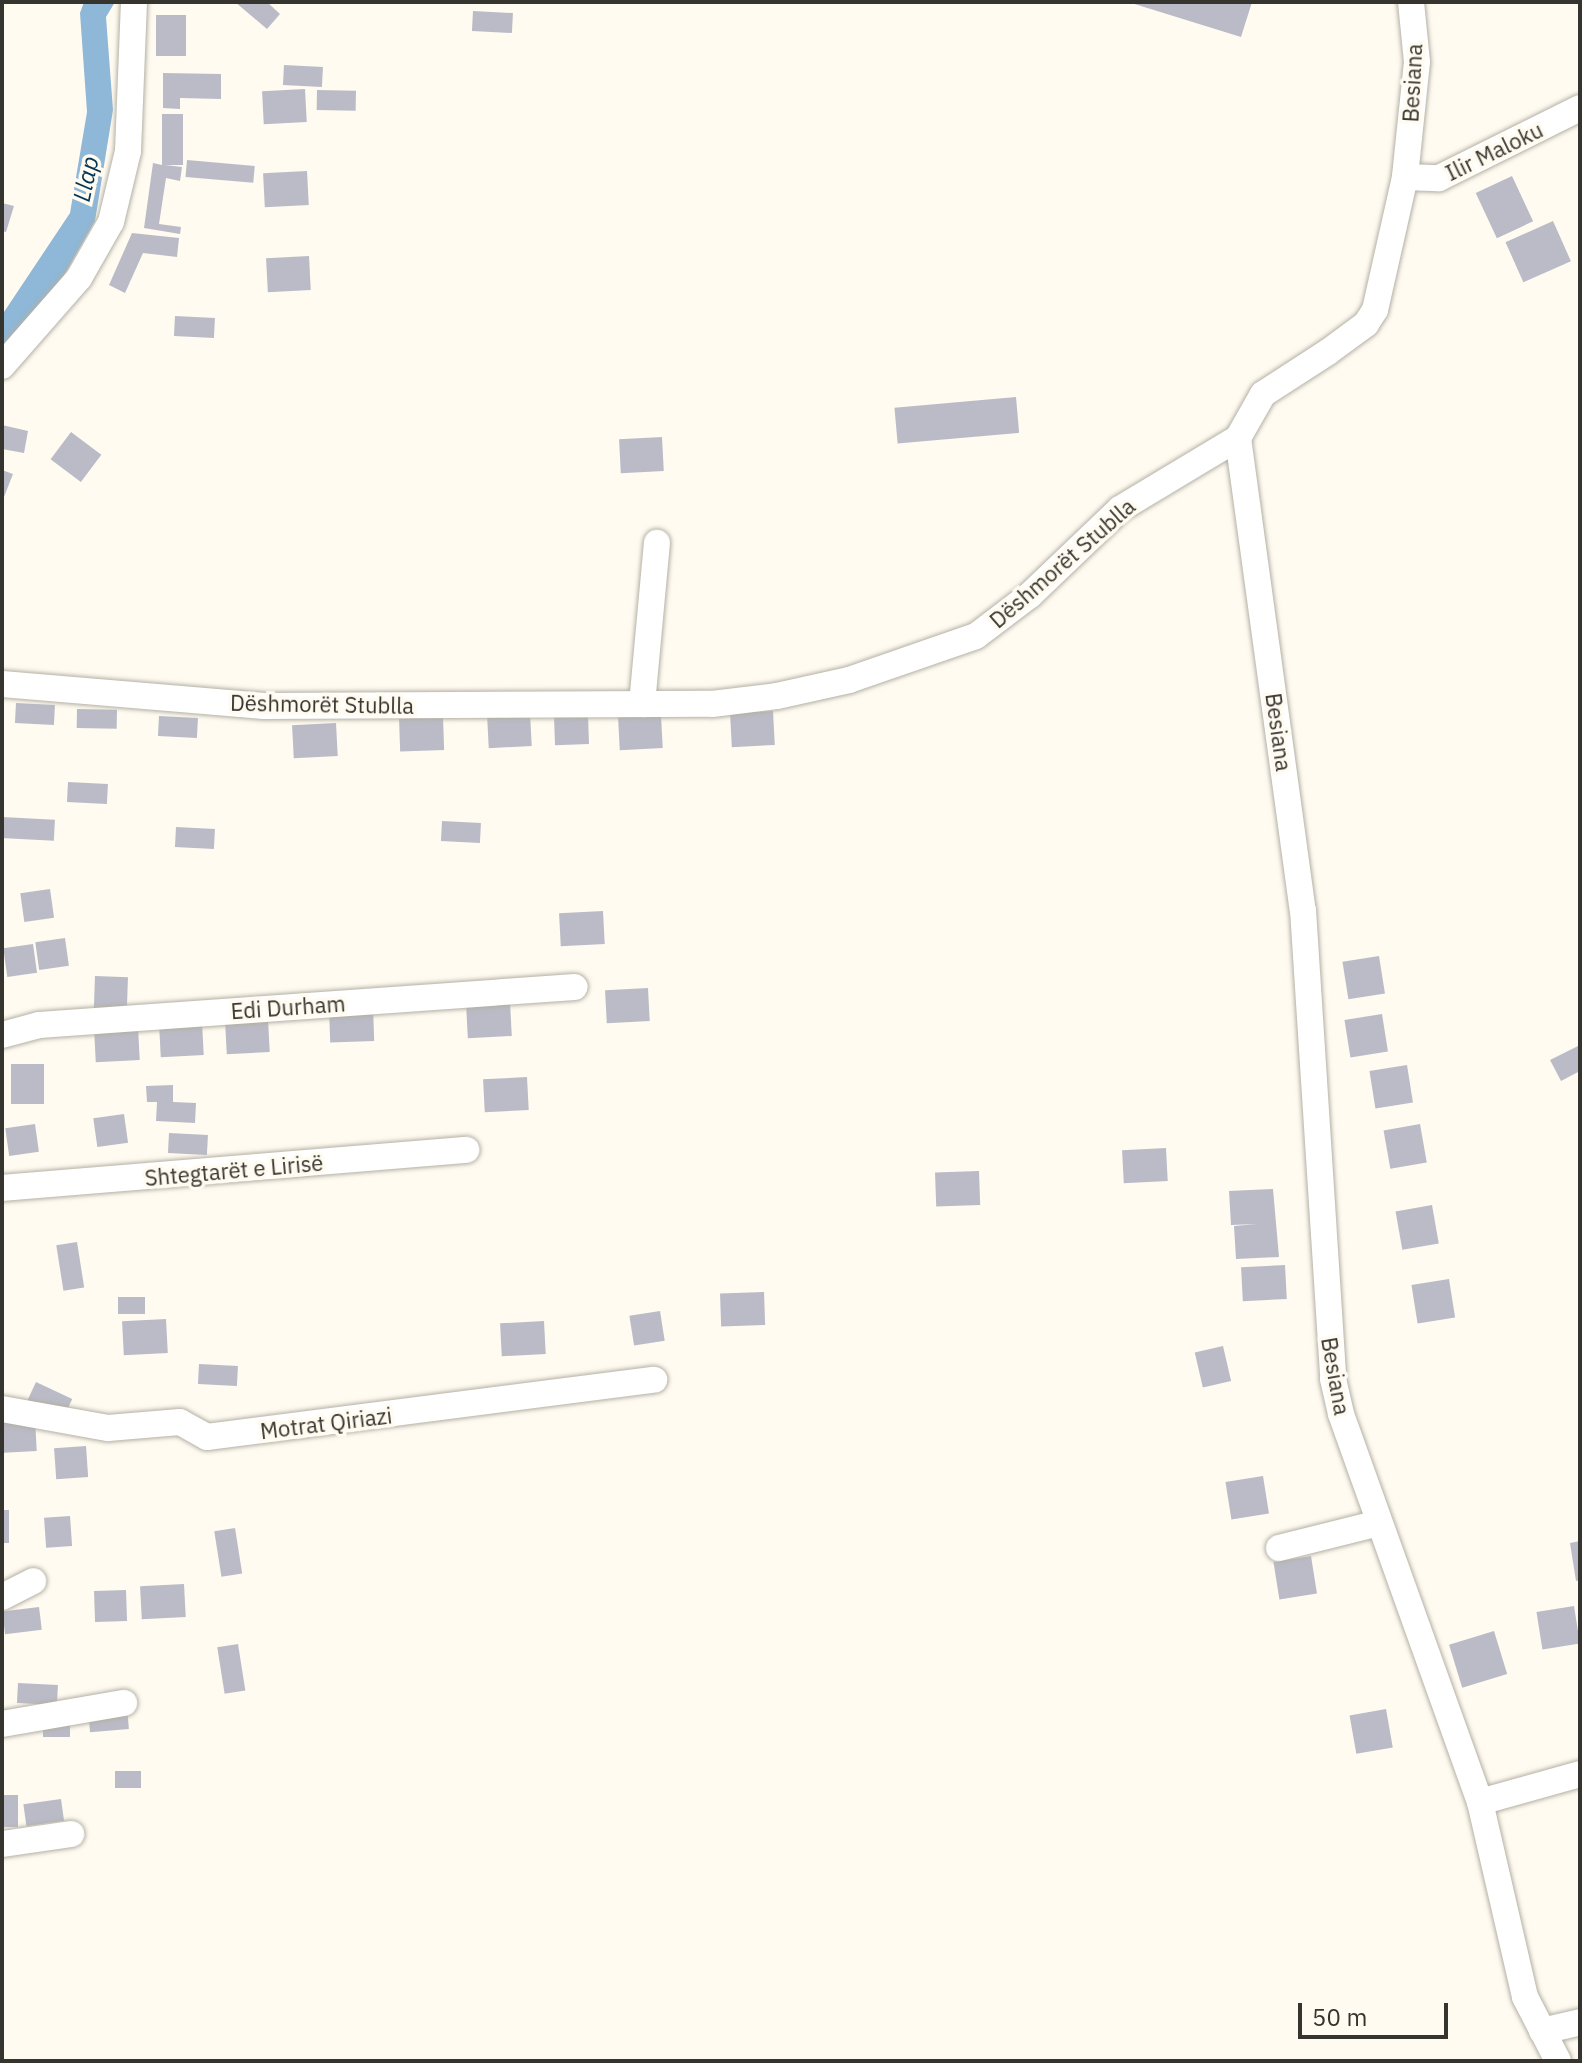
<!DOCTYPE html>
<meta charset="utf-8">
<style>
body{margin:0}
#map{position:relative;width:1582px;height:2063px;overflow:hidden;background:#fffbf1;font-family:"IBM Plex Sans",sans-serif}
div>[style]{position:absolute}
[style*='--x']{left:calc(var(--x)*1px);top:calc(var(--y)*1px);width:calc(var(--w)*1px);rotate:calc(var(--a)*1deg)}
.water>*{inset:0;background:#8fb7d7}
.building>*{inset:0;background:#babbc7;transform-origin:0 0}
.roads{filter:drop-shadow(0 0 2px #b4b0a4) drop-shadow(0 0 2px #b4b0a4)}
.minor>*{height:26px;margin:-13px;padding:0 13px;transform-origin:13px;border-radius:13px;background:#fff}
span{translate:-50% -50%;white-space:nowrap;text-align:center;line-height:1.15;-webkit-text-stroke:7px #fffbf1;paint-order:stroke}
.street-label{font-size:22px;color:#36342f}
.water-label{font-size:24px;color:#033656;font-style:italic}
.frame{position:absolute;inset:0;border:4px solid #36342f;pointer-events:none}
.scale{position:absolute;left:1298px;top:2003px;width:150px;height:36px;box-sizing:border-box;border:4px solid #36342f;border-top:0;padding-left:10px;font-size:24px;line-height:28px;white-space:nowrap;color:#36342f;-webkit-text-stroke:6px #fffbf1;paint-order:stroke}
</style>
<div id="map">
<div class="water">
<div style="clip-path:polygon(84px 2px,115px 2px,106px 17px,113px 110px,95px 221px,58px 286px,2px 352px,2px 315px,70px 213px,87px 112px,80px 13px)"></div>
</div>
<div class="building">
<div style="clip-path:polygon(235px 2px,267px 2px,280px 14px,267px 29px)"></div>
<div style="clip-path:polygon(1128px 2px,1252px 2px,1241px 37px)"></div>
<div style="left:473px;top:11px;width:40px;height:20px;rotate:3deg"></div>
<div style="left:156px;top:15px;width:30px;height:41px"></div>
<div style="left:284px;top:65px;width:39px;height:20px;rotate:3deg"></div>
<div style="clip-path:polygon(163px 73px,221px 74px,221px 99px,180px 98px,180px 109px,163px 108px)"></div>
<div style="left:305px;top:89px;width:33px;height:43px;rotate:87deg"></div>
<div style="left:317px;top:90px;width:39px;height:20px;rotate:1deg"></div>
<div style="clip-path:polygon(162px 114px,183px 114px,183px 165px,165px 165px,182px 167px,180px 181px,166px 178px,159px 224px,181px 227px,180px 234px,144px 228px,153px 163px,162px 165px)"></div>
<div style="left:187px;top:160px;width:68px;height:17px;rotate:5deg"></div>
<div style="left:307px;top:171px;width:34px;height:44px;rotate:87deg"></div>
<div style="left:1512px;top:176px;width:50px;height:40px;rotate:65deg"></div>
<div style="clip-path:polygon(2px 203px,14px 206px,6px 232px,2px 231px)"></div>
<div style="left:1553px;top:221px;width:44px;height:52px;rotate:66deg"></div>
<div style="clip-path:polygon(132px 233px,179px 238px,177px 257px,143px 253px,125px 293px,109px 285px)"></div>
<div style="left:309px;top:256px;width:34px;height:43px;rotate:87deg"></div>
<div style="left:175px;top:316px;width:40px;height:20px;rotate:3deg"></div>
<div style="left:1016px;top:397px;width:36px;height:122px;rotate:85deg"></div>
<div style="clip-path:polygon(2px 425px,28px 431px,24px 453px,2px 449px)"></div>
<div style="left:71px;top:432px;width:38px;height:34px;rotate:37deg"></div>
<div style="left:662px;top:437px;width:34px;height:43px;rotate:87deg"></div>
<div style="clip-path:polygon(2px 470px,13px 474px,2px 502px)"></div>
<div style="left:16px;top:703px;width:39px;height:20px;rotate:3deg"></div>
<div style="left:77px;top:709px;width:40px;height:19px;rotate:1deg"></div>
<div style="left:773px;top:711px;width:34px;height:43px;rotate:87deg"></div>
<div style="left:530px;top:713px;width:33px;height:43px;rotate:87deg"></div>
<div style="left:588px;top:715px;width:29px;height:34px;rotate:88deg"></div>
<div style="left:661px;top:715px;width:33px;height:43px;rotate:87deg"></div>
<div style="left:159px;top:716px;width:39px;height:20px;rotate:3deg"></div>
<div style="left:443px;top:717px;width:33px;height:44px;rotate:88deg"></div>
<div style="left:336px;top:723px;width:33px;height:44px;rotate:87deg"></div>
<div style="left:68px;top:782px;width:40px;height:20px;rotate:3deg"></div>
<div style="left:2px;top:817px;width:53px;height:21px;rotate:3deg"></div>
<div style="left:442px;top:821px;width:39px;height:20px;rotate:3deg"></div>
<div style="left:176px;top:827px;width:39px;height:20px;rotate:3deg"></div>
<div style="left:50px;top:889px;width:29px;height:30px;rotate:82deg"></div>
<div style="left:603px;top:911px;width:33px;height:44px;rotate:87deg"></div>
<div style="left:65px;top:938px;width:28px;height:30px;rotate:82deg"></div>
<div style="left:33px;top:944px;width:29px;height:30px;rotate:82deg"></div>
<div style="left:1379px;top:956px;width:38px;height:37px;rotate:81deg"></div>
<div style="left:95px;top:976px;width:33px;height:40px;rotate:2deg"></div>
<div style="left:648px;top:988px;width:33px;height:43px;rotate:87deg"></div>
<div style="left:510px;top:1002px;width:34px;height:44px;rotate:87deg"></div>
<div style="left:373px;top:1007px;width:34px;height:44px;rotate:88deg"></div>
<div style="left:1382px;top:1014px;width:38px;height:38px;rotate:81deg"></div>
<div style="left:268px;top:1019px;width:33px;height:43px;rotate:87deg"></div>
<div style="left:202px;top:1022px;width:33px;height:43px;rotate:87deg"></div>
<div style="left:138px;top:1027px;width:33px;height:44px;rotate:87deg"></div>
<div style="clip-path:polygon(1580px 1045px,1580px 1071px,1561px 1081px,1550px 1060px)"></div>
<div style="left:11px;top:1064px;width:33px;height:40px"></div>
<div style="left:1407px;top:1065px;width:38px;height:38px;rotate:81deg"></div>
<div style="left:527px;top:1077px;width:33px;height:44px;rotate:87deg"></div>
<div style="clip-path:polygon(173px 1085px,173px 1102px,196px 1103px,195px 1123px,156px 1121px,157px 1102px,147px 1102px,146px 1086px)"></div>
<div style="left:124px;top:1114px;width:29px;height:31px;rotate:82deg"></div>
<div style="left:35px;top:1124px;width:28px;height:30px;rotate:82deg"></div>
<div style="left:1420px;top:1124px;width:39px;height:37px;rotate:80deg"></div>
<div style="left:169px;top:1133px;width:39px;height:20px;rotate:3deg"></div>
<div style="left:1166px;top:1148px;width:33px;height:44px;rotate:87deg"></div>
<div style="left:979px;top:1171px;width:34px;height:44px;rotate:88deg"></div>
<div style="clip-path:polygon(1273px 1189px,1279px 1257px,1236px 1259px,1234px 1226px,1257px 1224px,1231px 1225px,1229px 1191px)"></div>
<div style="left:1432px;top:1205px;width:39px;height:37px;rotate:80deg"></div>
<div style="left:77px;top:1242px;width:46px;height:21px;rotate:81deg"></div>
<div style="left:1285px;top:1265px;width:34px;height:44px;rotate:87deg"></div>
<div style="left:1449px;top:1279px;width:39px;height:38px;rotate:81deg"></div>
<div style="left:764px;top:1292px;width:33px;height:44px;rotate:88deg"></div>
<div style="left:118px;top:1297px;width:27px;height:17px"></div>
<div style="left:660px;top:1311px;width:30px;height:31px;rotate:81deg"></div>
<div style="left:166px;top:1319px;width:34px;height:44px;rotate:87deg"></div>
<div style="left:544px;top:1321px;width:33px;height:44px;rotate:87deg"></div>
<div style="left:1223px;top:1346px;width:36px;height:29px;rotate:77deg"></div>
<div style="left:199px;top:1364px;width:39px;height:20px;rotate:3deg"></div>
<div style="left:36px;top:1382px;width:40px;height:20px;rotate:25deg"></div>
<div style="left:35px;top:1418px;width:33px;height:33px;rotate:87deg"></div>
<div style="left:86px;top:1446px;width:31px;height:32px;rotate:86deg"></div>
<div style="left:1263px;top:1476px;width:38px;height:38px;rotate:81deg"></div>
<div style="left:2px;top:1510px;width:7px;height:33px"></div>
<div style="left:70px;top:1516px;width:30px;height:26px;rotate:86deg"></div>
<div style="left:235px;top:1528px;width:46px;height:21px;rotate:81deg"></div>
<div style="clip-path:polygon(1580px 1541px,1580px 1580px,1576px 1581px,1570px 1543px)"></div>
<div style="left:1311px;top:1556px;width:38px;height:38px;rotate:81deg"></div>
<div style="left:184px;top:1584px;width:33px;height:44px;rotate:87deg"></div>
<div style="left:126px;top:1590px;width:31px;height:32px;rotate:88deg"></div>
<div style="left:1574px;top:1606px;width:38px;height:38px;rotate:81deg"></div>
<div style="left:39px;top:1607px;width:23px;height:37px;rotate:83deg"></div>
<div style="left:1494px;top:1631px;width:45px;height:47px;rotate:73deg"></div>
<div style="left:238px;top:1644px;width:47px;height:21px;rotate:81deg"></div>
<div style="left:18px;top:1683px;width:40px;height:20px;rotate:3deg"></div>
<div style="left:127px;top:1707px;width:22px;height:39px;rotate:85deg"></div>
<div style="left:1386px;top:1709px;width:39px;height:37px;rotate:80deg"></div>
<div style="left:70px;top:1720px;width:17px;height:27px;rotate:90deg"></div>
<div style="left:115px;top:1771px;width:26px;height:17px"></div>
<div style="left:2px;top:1795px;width:16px;height:32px"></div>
<div style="left:61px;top:1799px;width:22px;height:38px;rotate:82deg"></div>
</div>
<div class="roads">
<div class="minor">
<div style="--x:1411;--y:2;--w:60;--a:84.3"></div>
<div style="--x:1417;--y:62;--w:116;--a:96"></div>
<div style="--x:1405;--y:177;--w:136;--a:102.7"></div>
<div style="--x:1375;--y:310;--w:17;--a:123"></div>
<div style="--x:1366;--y:324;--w:47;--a:143.6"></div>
<div style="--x:1328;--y:352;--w:77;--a:147.1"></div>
<div style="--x:1263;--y:394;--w:51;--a:119.6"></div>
<div style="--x:1238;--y:438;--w:476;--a:82.2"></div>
<div style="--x:1303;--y:910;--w:470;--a:86.3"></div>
<div style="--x:1333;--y:1379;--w:36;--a:77"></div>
<div style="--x:1341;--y:1414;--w:412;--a:70.3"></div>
<div style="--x:1480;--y:1802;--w:200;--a:77"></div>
<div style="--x:1525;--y:1997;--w:72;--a:62.7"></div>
<div style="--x:1405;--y:177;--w:34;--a:2"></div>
<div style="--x:1439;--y:178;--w:157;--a:-26.4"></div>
<div style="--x:2;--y:366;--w:117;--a:-48.8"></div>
<div style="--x:79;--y:278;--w:64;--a:-60.3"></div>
<div style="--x:111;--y:222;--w:73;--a:-76.5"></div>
<div style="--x:128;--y:151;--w:149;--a:-87.7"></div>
<div style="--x:2;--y:684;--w:263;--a:4.8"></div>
<div style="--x:264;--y:706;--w:448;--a:-0.3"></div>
<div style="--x:712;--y:704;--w:65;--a:-7"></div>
<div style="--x:777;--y:696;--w:74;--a:-12.5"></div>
<div style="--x:849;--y:680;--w:134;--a:-19.1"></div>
<div style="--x:976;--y:636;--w:68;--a:-37.2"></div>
<div style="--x:1030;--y:595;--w:124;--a:-43.7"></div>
<div style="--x:1120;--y:509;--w:138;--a:-31"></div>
<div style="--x:642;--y:704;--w:162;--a:-84.7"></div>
<div style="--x:2;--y:1035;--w:38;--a:-15"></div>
<div style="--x:39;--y:1025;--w:537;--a:-4.06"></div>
<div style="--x:2;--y:1188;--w:466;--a:-4.7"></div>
<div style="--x:2;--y:1409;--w:108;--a:10.2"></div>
<div style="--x:108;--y:1428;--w:72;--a:-4.8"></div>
<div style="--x:180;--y:1422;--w:31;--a:29"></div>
<div style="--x:207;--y:1437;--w:451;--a:-7.3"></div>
<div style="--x:1279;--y:1548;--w:103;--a:-14"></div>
<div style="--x:2;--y:1597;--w:35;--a:-27"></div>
<div style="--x:2;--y:1724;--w:124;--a:-9.8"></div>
<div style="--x:1480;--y:1802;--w:104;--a:-15.6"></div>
<div style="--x:2;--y:1844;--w:70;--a:-8.2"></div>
<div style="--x:1542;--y:2031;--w:39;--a:-13"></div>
</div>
</div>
<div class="street-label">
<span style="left:1412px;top:83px;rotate:-87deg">Besiana</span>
<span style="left:1494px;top:151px;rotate:-26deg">Ilir Maloku</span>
<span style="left:1062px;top:563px;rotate:-41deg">Dëshmorët Stublla</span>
<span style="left:322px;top:704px;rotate:1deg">Dëshmorët Stublla</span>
<span style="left:1279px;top:732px;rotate:82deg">Besiana</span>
<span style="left:288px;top:1007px;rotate:-4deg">Edi Durham</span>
<span style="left:234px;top:1170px;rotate:-5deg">Shtegtarët e Lirisë</span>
<span style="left:1336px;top:1376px;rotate:80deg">Besiana</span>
<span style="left:326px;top:1423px;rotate:-7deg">Motrat Qiriazi</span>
</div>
<div class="water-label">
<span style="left:86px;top:179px;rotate:-78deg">Llap</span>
</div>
<div class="frame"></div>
<div class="scale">50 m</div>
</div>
